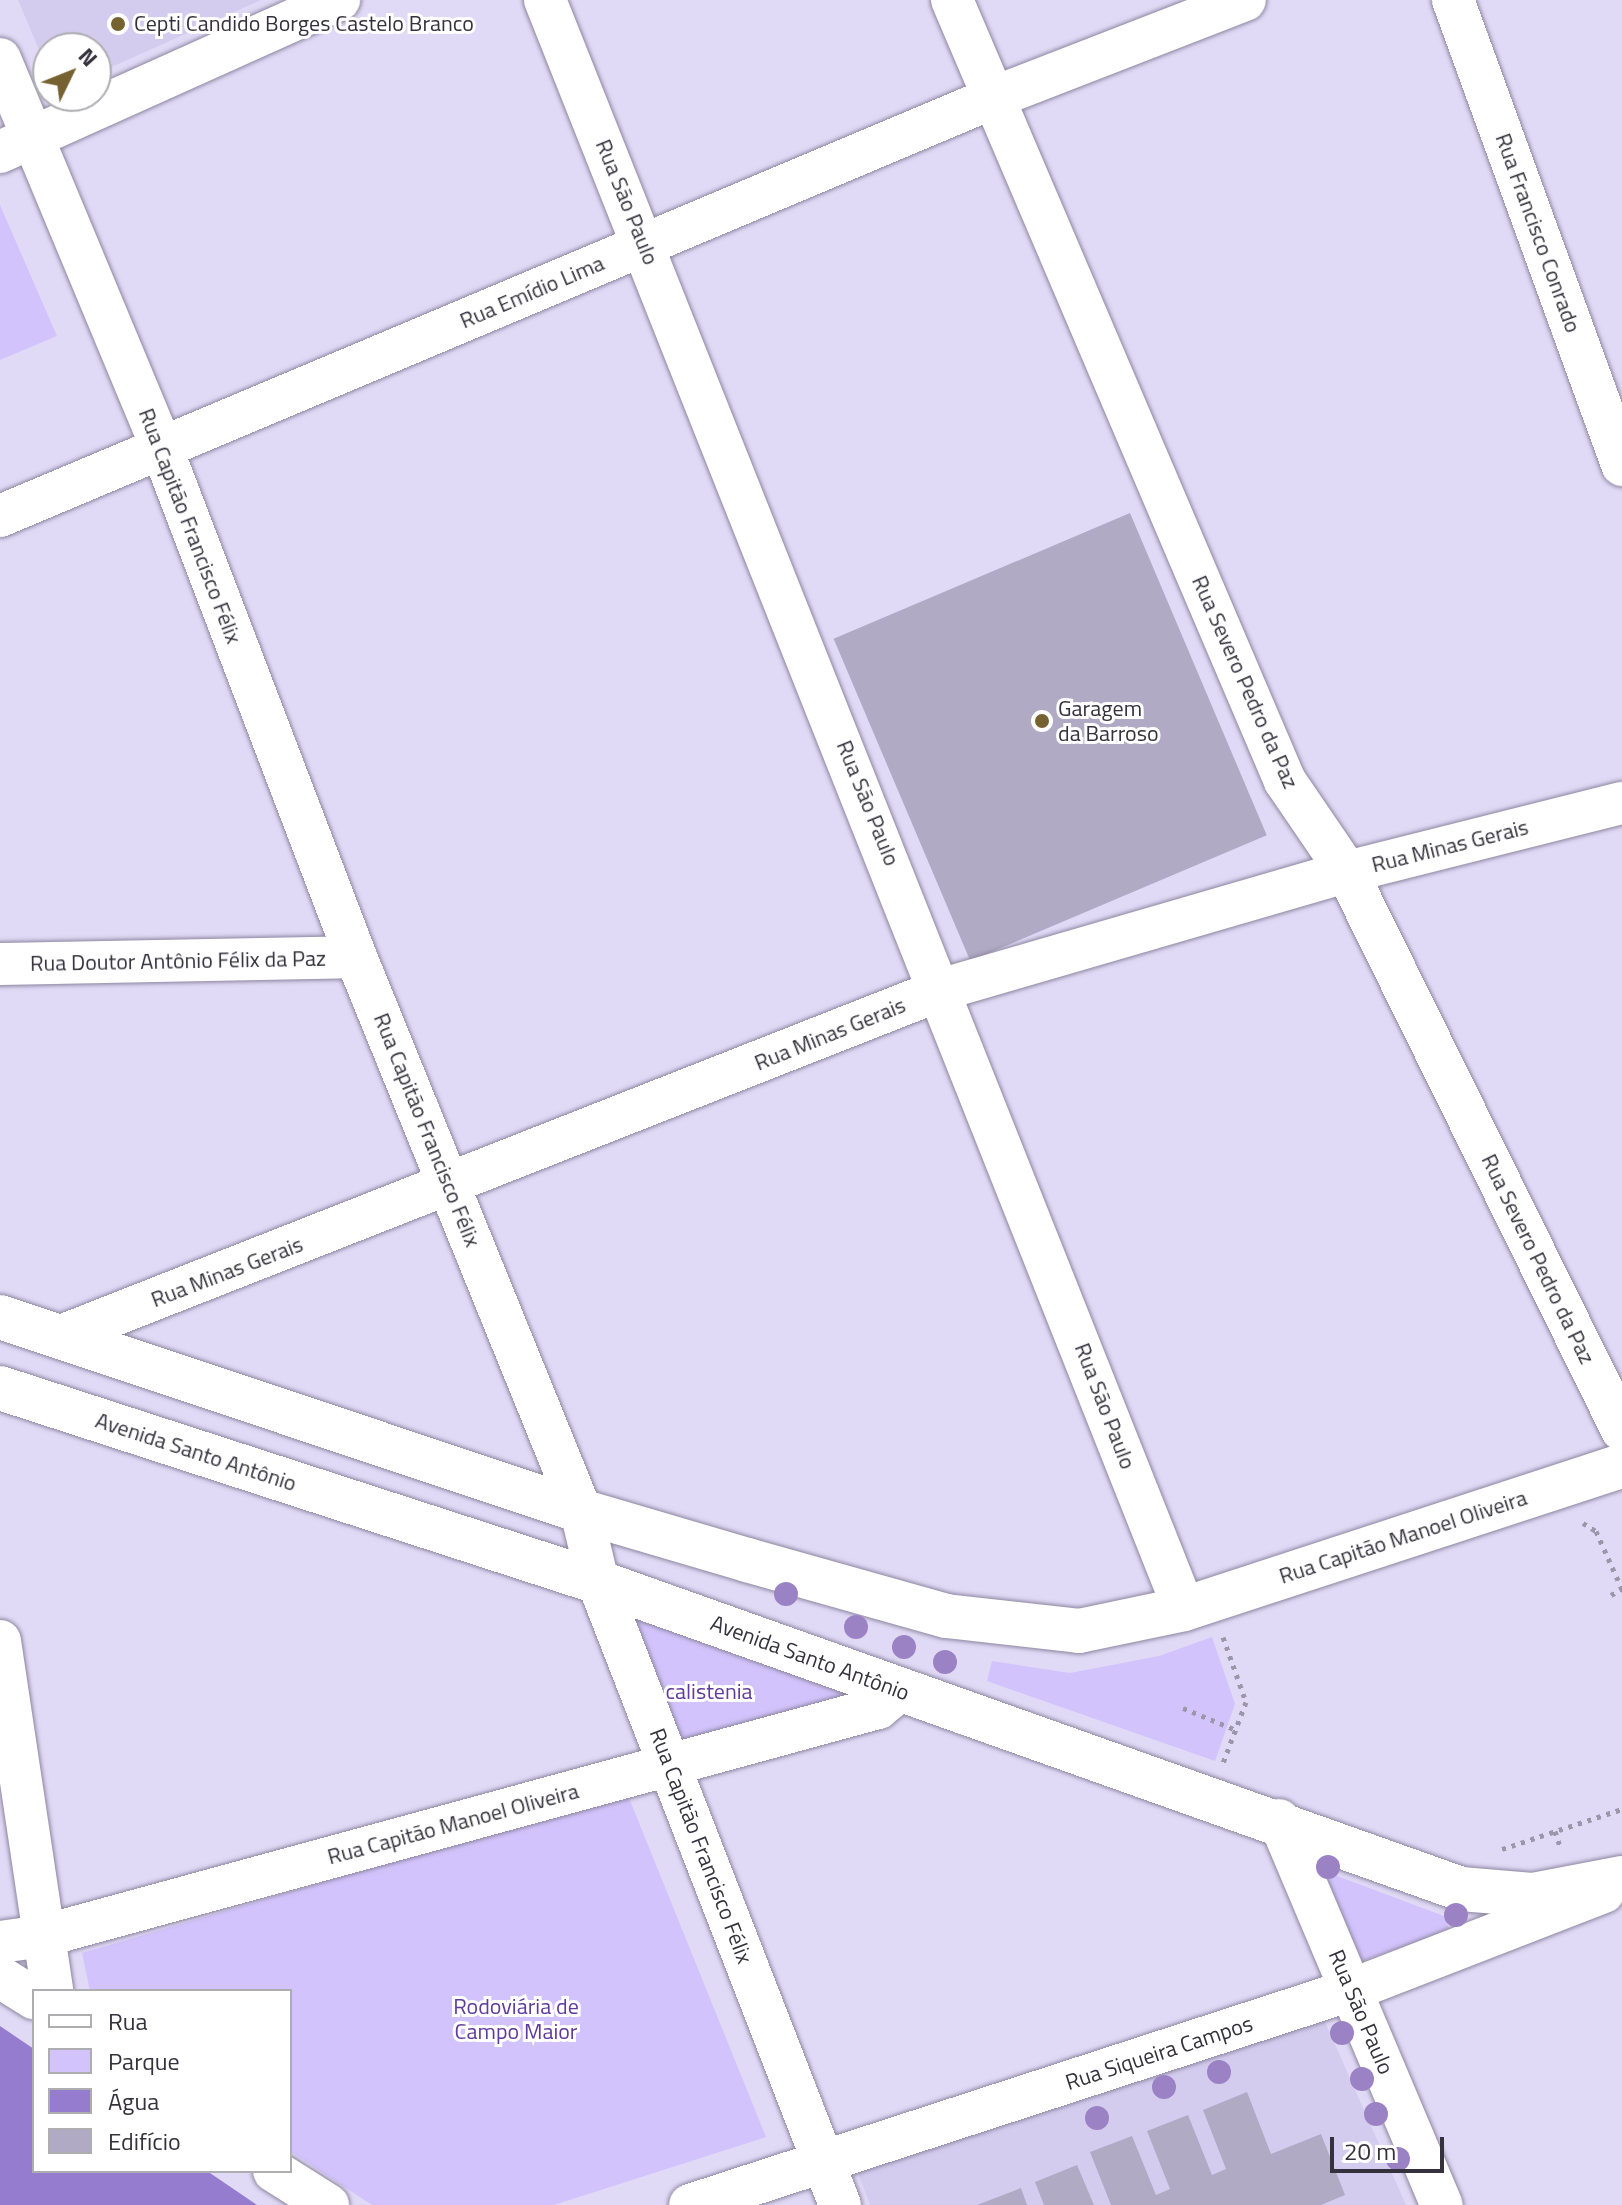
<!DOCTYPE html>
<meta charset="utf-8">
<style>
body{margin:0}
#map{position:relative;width:1622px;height:2205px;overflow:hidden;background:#e1daf6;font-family:"Titillium Web",sans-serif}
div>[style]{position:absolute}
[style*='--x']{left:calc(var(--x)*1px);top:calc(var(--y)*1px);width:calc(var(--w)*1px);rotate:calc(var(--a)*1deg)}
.built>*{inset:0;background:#d4ccee}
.green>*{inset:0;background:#d3c3fc}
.water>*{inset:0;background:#967ccf}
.building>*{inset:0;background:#b1aac5;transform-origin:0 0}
.path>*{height:5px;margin-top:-2.5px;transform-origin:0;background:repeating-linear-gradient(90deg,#9c96ab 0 4px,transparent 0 10px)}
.roads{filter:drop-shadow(0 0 2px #8d86a0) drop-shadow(0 0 2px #8d86a0)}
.minor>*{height:42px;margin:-21px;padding:0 21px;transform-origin:21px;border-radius:21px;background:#fff}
.primary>*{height:44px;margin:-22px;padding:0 22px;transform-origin:22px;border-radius:22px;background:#fff}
.trees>*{width:24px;height:24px;margin:-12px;border-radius:50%;background:#9a82c4}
.dots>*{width:22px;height:22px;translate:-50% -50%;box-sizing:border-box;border:4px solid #fff;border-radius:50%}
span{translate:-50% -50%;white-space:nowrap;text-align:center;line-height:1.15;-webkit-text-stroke:6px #fff;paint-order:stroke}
.poi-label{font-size:22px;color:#35323d}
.left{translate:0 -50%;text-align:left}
.street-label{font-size:22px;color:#35323d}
.park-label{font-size:22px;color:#603a9c}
.legend{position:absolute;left:32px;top:1989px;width:260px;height:184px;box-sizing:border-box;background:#fff;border:2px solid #aeadb1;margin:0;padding:10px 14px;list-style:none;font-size:24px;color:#35323d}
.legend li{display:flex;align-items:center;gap:16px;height:40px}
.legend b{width:40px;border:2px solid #aeadb1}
.north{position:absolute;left:32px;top:32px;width:80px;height:80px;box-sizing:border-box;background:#fff;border:2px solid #aeadb1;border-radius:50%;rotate:47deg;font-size:22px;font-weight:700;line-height:32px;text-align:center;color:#35323d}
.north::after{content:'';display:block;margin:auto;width:28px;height:36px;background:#766231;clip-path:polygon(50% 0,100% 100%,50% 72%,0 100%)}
.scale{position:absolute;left:1330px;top:2137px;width:114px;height:36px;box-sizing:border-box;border:4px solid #35323d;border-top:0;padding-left:10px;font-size:24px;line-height:28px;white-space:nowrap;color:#35323d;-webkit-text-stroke:6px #fff;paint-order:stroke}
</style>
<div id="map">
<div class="built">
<div style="clip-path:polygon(18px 0,261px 0,96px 74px,96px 48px,48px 48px,48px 71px)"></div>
<div style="clip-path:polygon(1322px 2015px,1406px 2205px,870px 2205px,857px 2171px)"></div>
</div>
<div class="green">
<div style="clip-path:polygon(0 205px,57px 336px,0 360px)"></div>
<div style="clip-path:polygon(623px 1613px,877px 1697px,679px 1749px)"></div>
<div style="clip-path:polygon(1212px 1637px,1235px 1704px,1215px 1761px,987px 1681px,992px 1661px,1070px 1673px,1159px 1656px)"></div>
<div style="clip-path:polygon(627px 1793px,766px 2137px,554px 2205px,372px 2205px,290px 2151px,290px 1991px,90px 1991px,82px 1953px)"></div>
<div style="clip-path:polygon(1324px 1871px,1444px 1916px,1450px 1931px,1362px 1961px)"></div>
</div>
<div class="water">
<div style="clip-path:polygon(0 2026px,34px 2049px,34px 2171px,207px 2171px,257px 2205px,0 2205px)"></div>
</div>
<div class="building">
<div style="left:1130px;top:513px;width:350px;height:322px;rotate:67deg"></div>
<div style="clip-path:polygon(1247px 2092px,1271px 2154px,1321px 2134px,1345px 2195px,1321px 2205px,1111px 2205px,1090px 2152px,1132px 2136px,1156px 2195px,1170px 2189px,1147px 2131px,1188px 2115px,1212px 2175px,1226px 2169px,1203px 2110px)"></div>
<div style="clip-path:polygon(1077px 2165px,1094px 2205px,1044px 2205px,1035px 2182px)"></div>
<div style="clip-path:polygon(1021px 2188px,1027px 2205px,977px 2205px)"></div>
</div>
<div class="path">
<div style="--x:1583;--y:1523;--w:15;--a:32"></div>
<div style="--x:1596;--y:1531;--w:64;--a:65.9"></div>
<div style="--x:1611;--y:1595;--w:13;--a:-29"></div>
<div style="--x:1223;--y:1637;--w:69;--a:70.5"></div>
<div style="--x:1246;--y:1702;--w:65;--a:110.7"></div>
<div style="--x:1183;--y:1708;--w:57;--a:22.5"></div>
<div style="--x:1555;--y:1831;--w:19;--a:72"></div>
<div style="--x:1502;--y:1849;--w:126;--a:-18.4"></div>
</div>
<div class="roads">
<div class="minor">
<div style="--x:545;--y:0;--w:1731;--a:68.34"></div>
<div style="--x:952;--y:0;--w:849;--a:66.91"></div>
<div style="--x:1285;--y:781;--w:110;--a:55.7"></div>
<div style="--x:1347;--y:872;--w:622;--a:63.76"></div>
<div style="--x:1453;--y:0;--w:495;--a:70"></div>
<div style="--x:0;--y:59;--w:422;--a:67.4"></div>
<div style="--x:162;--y:449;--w:544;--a:69.1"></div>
<div style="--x:356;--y:957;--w:598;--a:67.9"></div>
<div style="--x:581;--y:1511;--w:73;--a:76.5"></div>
<div style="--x:598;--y:1582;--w:668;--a:68.77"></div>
<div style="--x:0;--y:152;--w:372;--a:-24.2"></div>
<div style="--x:0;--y:516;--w:1080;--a:-22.84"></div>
<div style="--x:995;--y:97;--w:268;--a:-21.2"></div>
<div style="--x:0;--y:964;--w:356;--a:-1.1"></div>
<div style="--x:61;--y:1336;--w:948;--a:-21.48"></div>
<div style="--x:943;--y:989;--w:421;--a:-16.2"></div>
<div style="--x:1347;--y:872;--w:284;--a:-14.1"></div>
<div style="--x:0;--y:1641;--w:354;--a:81.5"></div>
<div style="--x:1279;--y:1820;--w:418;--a:67.1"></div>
<div style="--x:0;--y:1942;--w:43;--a:-7.9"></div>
<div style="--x:43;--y:1936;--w:866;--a:-15.27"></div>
<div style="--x:878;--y:1708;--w:28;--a:-39"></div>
<div style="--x:0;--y:1977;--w:40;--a:32"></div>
<div style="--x:274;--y:2171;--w:64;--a:32.2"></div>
<div style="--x:690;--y:2205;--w:695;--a:-18.02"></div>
<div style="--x:1351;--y:1990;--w:271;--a:-21.2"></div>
</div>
<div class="primary">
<div style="--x:0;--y:1317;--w:613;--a:18.46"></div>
<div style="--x:581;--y:1511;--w:173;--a:16.4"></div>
<div style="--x:747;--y:1560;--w:207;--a:15.7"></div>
<div style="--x:946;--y:1616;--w:134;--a:6.4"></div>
<div style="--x:1079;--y:1631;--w:107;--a:-11.8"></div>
<div style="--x:1184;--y:1609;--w:461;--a:-18.1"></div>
<div style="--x:0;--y:1388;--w:629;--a:17.97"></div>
<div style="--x:598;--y:1582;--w:916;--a:19.58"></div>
<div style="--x:1461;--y:1889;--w:71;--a:4.8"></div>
<div style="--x:1532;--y:1895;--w:92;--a:-10.7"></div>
</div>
</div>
<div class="trees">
<div style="left:786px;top:1594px"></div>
<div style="left:856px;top:1627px"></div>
<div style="left:904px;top:1647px"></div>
<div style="left:945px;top:1662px"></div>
<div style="left:1328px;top:1867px"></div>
<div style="left:1456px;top:1915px"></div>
<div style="left:1342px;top:2033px"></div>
<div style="left:1219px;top:2072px"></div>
<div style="left:1362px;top:2079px"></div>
<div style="left:1164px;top:2087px"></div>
<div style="left:1376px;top:2114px"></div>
<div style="left:1097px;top:2118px"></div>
<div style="left:1398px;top:2159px"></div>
</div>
<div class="dots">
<div style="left:118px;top:24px;background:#766231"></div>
<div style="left:1042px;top:721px;background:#766231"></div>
</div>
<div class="poi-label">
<span class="left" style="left:134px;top:24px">Cepti Candido Borges Castelo Branco</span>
<span class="left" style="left:1058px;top:721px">Garagem<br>da Barroso</span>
</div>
<div class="street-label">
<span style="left:627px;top:202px;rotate:68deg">Rua São Paulo</span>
<span style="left:1538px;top:233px;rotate:70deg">Rua Francisco Conrado</span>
<span style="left:532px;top:292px;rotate:-23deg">Rua Emídio Lima</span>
<span style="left:190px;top:526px;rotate:69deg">Rua Capitão Francisco Félix</span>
<span style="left:1245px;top:682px;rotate:66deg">Rua Severo Pedro da Paz</span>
<span style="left:868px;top:803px;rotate:68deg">Rua São Paulo</span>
<span style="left:1450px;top:846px;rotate:-14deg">Rua Minas Gerais</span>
<span style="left:178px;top:961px;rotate:-1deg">Rua Doutor Antônio Félix da Paz</span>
<span style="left:830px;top:1034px;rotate:-22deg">Rua Minas Gerais</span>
<span style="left:427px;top:1130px;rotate:68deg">Rua Capitão Francisco Félix</span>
<span style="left:1538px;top:1259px;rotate:64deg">Rua Severo Pedro da Paz</span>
<span style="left:227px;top:1272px;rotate:-21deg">Rua Minas Gerais</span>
<span style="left:1105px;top:1406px;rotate:69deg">Rua São Paulo</span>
<span style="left:196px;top:1452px;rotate:18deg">Avenida Santo Antônio</span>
<span style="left:1403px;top:1537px;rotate:-18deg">Rua Capitão Manoel Oliveira</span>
<span style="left:810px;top:1658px;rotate:20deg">Avenida Santo Antônio</span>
<span style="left:453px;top:1824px;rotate:-15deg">Rua Capitão Manoel Oliveira</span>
<span style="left:701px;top:1846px;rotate:69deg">Rua Capitão Francisco Félix</span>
<span style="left:1361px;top:2012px;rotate:67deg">Rua São Paulo</span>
<span style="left:1159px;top:2053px;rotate:-18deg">Rua Siqueira Campos</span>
</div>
<div class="park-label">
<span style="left:709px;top:1692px">calistenia</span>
<span style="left:516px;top:2019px">Rodoviária de<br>Campo Maior</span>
</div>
<ul class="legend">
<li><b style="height:10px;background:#fff"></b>Rua</li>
<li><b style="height:22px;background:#d3c3fc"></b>Parque</li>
<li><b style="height:22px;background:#967ccf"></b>Água</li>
<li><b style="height:22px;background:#b1aac5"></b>Edifício</li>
</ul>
<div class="north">N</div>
<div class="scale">20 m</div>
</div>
